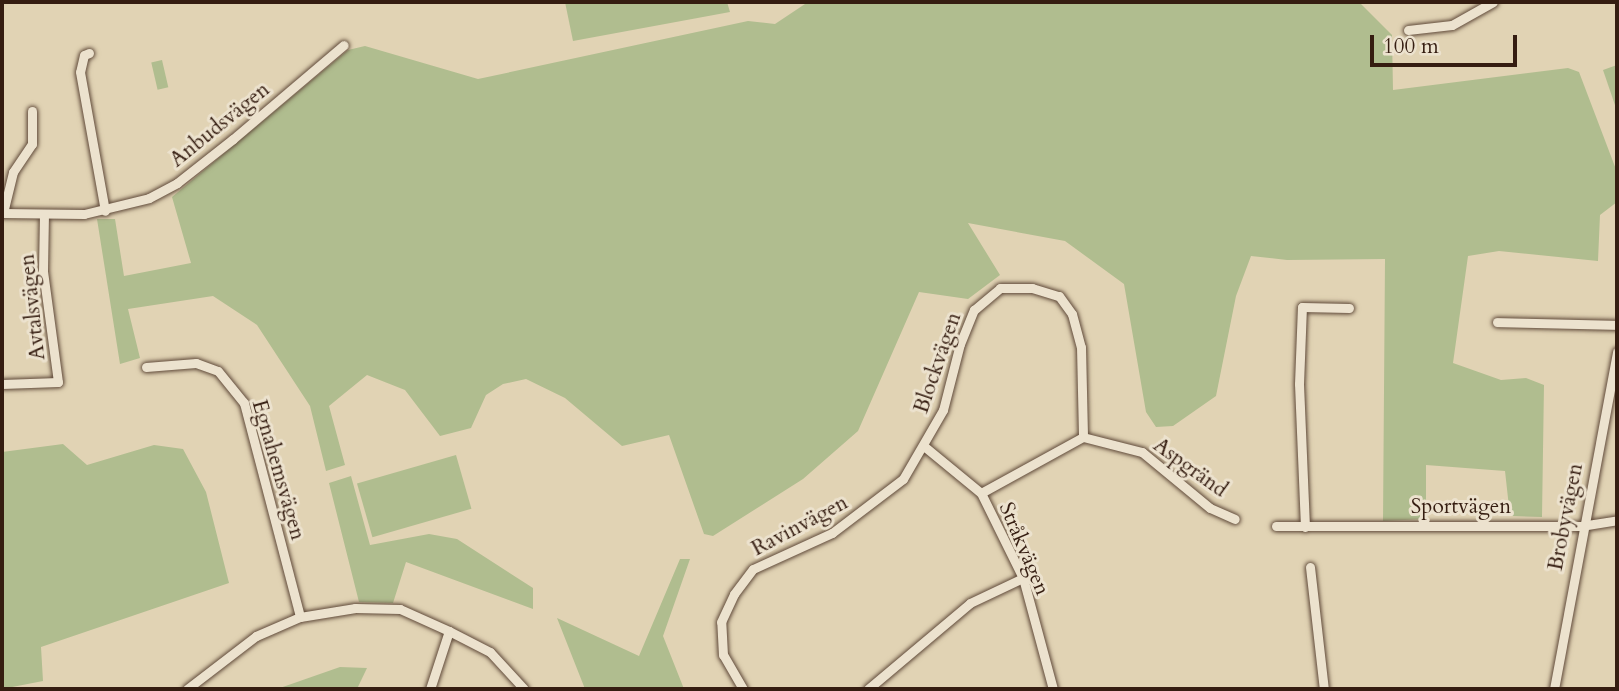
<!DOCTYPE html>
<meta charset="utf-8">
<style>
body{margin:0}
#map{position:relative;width:1619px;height:691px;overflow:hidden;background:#e1d3b4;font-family:Cardo,serif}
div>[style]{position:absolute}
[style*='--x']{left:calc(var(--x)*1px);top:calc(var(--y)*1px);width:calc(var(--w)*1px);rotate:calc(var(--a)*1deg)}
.green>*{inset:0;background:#b0bd8f;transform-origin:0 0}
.roads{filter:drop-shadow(0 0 2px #604a3a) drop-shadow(0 0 2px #604a3a)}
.street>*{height:9px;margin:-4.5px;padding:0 4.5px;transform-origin:4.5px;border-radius:4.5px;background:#ece2ce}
span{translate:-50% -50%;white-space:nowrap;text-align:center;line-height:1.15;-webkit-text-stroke:6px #ece2ce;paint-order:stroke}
.street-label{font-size:21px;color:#351d11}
.frame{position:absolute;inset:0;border:4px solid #351d11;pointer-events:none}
.scale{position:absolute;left:1370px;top:35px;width:147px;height:32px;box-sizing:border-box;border:4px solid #351d11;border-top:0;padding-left:9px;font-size:21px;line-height:24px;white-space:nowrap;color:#351d11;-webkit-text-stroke:5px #ece2ce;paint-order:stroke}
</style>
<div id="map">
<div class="green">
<div style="clip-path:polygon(565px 2px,727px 2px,730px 12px,573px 41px)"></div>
<div style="clip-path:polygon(808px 2px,1359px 2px,1392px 35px,1393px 90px,1568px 68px,1579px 72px,1617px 172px,1617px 202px,1600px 215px,1598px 261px,1499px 251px,1468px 256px,1453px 363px,1501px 380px,1526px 378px,1544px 385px,1542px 517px,1510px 516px,1505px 471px,1426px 465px,1426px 519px,1383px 521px,1385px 259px,1287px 260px,1251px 256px,1236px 296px,1216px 396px,1173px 426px,1156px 427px,1146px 412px,1124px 284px,1065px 241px,968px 223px,1000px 275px,968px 299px,919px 292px,858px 431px,803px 479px,713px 536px,704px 534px,669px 435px,622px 446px,565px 398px,526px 379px,503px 384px,486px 395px,471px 428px,440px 436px,405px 390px,367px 375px,329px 406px,345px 465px,326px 471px,310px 406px,257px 325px,213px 296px,128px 309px,140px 358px,120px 364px,97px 219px,115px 219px,124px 276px,191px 263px,172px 197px,348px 50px,365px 46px,478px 79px,748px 21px,775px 24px)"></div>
<div style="left:162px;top:60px;width:28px;height:11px;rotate:77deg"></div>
<div style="clip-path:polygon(1617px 65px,1617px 111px,1603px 70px)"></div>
<div style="clip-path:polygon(63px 444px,87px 465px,154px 445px,183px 449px,206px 492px,229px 583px,41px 647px,43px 681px,2px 689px,2px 452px)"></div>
<div style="left:456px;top:455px;width:56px;height:103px;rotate:74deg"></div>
<div style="clip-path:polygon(351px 476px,370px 545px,429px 534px,457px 539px,533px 588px,533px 609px,406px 562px,393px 603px,359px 602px,329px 483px)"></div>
<div style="clip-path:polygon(680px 559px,690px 559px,663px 636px,684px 689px,585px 689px,557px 618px,639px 656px)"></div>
<div style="clip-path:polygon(340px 667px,367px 668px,357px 689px,277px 689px)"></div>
</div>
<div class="roads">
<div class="street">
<div style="--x:1408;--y:30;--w:44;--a:-6.5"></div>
<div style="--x:1452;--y:25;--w:47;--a:-29.3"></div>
<div style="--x:89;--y:53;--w:5;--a:158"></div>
<div style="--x:84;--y:55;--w:17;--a:103"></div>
<div style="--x:80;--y:72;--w:141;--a:79.8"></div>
<div style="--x:2;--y:213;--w:82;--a:0.7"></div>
<div style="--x:84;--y:214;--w:67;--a:-13.8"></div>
<div style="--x:149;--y:198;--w:32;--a:-28"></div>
<div style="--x:177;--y:183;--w:71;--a:-38.2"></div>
<div style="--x:233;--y:139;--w:145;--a:-40.3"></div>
<div style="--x:3;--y:213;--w:42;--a:-76.3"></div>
<div style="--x:13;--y:172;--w:34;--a:-56"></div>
<div style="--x:32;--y:144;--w:33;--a:-90"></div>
<div style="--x:1497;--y:322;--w:120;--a:1.4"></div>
<div style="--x:146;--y:367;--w:50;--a:-4.6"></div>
<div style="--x:196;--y:363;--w:23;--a:20"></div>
<div style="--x:218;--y:371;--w:41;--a:50.9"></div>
<div style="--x:244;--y:403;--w:221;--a:75.3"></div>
<div style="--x:2;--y:384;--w:56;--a:-2"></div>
<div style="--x:58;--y:382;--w:112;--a:-97.7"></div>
<div style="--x:43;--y:271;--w:57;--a:-89"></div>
<div style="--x:1083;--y:437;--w:61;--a:14.3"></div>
<div style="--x:1142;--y:452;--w:88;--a:39.5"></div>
<div style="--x:1210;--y:508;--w:27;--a:24"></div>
<div style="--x:925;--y:447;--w:72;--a:39.4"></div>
<div style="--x:981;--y:493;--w:95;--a:63.7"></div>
<div style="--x:1023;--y:578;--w:115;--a:74.9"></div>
<div style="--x:981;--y:493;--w:116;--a:-28.8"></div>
<div style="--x:1276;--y:526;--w:305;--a:0"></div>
<div style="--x:1581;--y:526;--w:36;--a:-9"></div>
<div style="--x:1305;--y:527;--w:143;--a:-92.4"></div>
<div style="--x:1299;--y:384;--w:77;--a:-87.8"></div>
<div style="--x:1302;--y:307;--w:47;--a:1.2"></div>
<div style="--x:1310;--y:567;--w:123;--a:83.5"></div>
<div style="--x:187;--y:689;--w:87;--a:-37.5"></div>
<div style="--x:256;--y:636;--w:48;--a:-23.4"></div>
<div style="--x:300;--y:617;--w:56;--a:-9.3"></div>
<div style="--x:355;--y:608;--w:45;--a:1.3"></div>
<div style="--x:400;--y:609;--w:54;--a:24.2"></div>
<div style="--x:449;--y:631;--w:46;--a:27.1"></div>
<div style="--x:490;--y:652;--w:50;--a:47.4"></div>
<div style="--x:430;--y:689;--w:61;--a:-71.9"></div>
<div style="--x:743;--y:689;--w:39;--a:-120"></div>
<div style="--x:723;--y:655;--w:33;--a:-93"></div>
<div style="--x:721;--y:622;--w:31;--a:-65"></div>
<div style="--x:734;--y:594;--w:31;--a:-53"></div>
<div style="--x:753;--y:569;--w:87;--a:-24.5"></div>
<div style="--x:832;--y:533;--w:89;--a:-37.3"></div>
<div style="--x:903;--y:479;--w:80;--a:-59.9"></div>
<div style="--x:943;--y:410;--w:68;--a:-75.6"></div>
<div style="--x:960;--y:344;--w:37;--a:-68"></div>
<div style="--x:974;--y:310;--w:34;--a:-40"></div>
<div style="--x:1000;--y:288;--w:32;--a:0"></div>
<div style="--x:1032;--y:288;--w:28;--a:17"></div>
<div style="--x:1059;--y:296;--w:22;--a:54"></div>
<div style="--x:1072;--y:314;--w:34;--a:75"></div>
<div style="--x:1081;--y:347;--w:90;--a:88.7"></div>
<div style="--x:868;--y:689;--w:133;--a:-40.1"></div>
<div style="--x:970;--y:603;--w:59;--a:-25.3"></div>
<div style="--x:1554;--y:689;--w:343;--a:-79.4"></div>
</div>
</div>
<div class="street-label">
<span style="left:220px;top:125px;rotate:-39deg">Anbudsvägen</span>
<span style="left:33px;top:307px;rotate:-96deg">Avtalsvägen</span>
<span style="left:938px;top:363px;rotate:-71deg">Blockvägen</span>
<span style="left:1190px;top:468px;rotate:36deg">Aspgränd</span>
<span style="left:278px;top:470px;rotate:74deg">Egnahemsvägen</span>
<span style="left:1461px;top:507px">Sportvägen</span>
<span style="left:1566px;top:517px;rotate:-79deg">Brobyvägen</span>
<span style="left:800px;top:526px;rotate:-28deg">Ravinvägen</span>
<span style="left:1024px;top:549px;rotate:67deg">Stråkvägen</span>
</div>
<div class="frame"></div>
<div class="scale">100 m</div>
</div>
